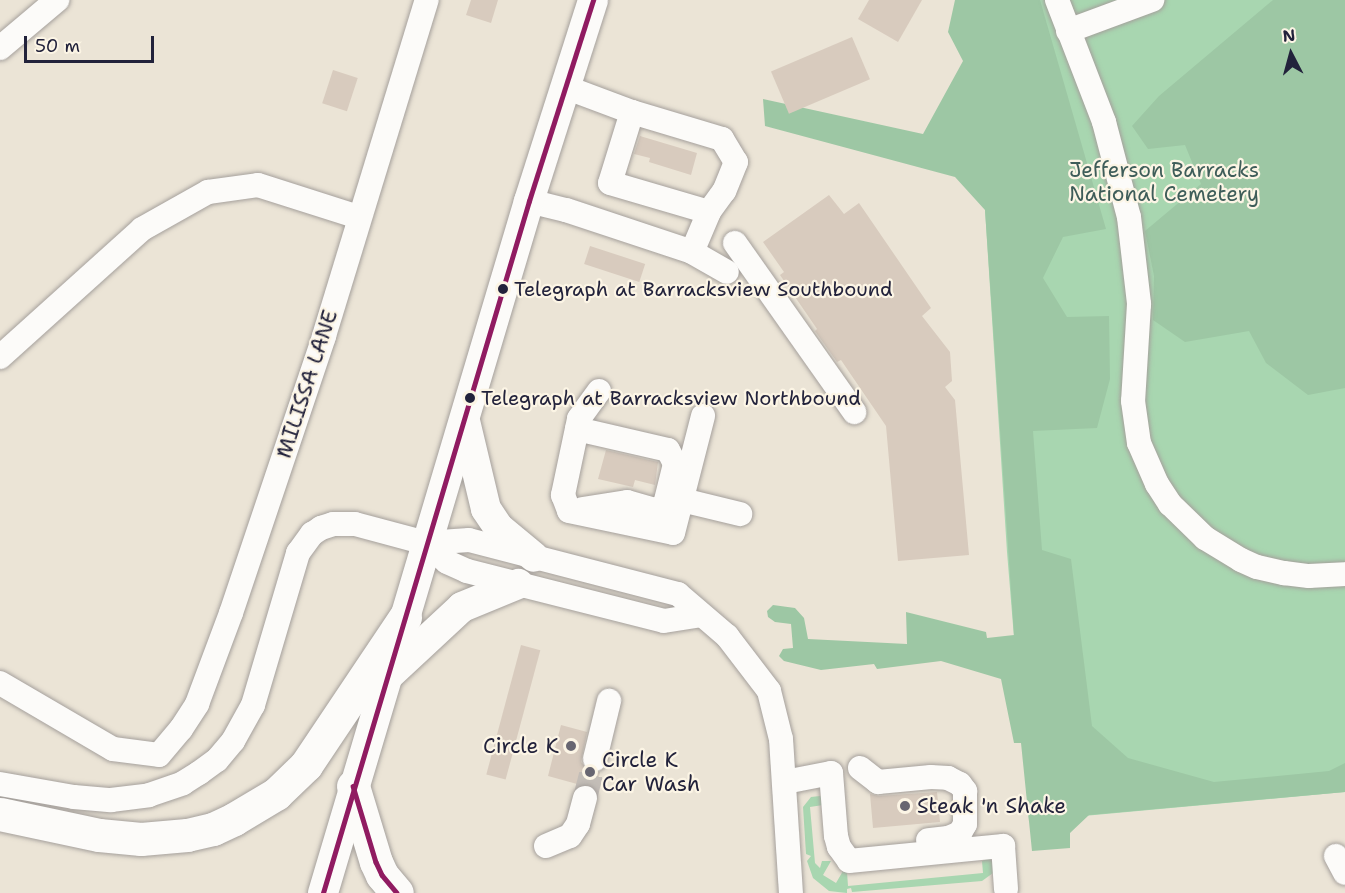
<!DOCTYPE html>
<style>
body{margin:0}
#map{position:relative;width:1345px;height:893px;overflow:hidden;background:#ebe4d6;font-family:"Shantell Sans",sans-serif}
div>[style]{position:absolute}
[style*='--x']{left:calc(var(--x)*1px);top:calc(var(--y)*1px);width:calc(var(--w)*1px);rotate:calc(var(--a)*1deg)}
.green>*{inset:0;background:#a8d6b0}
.forest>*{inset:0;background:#9dc7a4}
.building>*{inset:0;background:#d8cbbe;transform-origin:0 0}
.minor-tunnel>*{height:24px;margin-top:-12px;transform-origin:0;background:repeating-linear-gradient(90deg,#c3bdb7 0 24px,transparent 0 36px)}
.roads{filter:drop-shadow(0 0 2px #a5a09c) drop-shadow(0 0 2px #a5a09c)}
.minor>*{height:24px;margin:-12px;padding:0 12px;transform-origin:12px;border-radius:12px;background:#fcfbf9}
.major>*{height:30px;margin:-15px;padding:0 15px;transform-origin:15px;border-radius:15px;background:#fcfbf9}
.highway>*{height:33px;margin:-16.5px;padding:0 16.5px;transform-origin:16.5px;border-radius:16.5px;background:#fcfbf9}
.bus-1>*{height:4.5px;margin:-2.25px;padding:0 2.25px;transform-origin:2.25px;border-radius:2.25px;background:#901b61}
.dots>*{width:16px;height:16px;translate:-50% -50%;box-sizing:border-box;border:3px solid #fcf5e5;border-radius:50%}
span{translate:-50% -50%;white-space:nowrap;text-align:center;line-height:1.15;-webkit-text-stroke:4.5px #fcf5e5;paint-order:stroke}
.bus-label{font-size:20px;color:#22223b}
.left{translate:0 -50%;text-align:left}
.park-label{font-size:21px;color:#3e5d59}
.street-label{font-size:21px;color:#22223b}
.poi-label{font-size:21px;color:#22223b}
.right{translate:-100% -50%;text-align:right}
.north{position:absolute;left:1261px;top:24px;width:60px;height:60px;-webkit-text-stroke:4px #fcf5e5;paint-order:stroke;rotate:354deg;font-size:16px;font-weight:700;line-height:24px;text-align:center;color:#22223b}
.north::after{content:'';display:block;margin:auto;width:21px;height:27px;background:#22223b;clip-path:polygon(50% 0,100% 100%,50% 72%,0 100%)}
.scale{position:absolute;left:24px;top:36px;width:130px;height:27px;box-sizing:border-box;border:3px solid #22223b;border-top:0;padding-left:8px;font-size:18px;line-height:21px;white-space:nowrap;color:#22223b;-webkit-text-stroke:4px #fcf5e5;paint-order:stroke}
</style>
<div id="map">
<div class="green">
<div style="clip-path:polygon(968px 0,1345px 0,1345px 792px,1029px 821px,1007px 552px,985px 210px)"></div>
<div style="clip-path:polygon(820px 796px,823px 797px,823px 805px,810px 807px,815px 863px,820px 868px,822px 861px,831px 861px,823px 875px,836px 883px,843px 871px,847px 872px,848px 886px,983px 873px,982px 861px,989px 858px,993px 862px,993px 873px,982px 881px,852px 892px,851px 888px,847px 889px,847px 893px,829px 891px,813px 878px,807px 861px,811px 856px,806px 854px,803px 807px,811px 797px)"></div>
</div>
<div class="forest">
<div style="clip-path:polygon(955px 0,1040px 0,1106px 229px,1063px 237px,1043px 278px,1067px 317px,1109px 316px,1110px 379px,1097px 428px,1033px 431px,1042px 550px,1071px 559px,1092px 726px,1128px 758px,1214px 782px,1329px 771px,1345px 763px,1345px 792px,1089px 815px,1070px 833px,1070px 848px,1032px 851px,1021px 743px,1014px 743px,1001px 679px,941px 661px,877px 669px,874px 664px,821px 670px,784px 661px,779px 656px,783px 649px,793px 648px,791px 624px,775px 622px,768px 617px,767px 611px,773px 605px,795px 608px,804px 618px,808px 639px,907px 644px,906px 612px,986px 632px,987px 638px,1014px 635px,985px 210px,955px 177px,765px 126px,763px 99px,923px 134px,963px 61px,948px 32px)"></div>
<div style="clip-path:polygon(1273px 0,1345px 0,1345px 388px,1308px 395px,1266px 363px,1249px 331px,1185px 342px,1153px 320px,1154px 276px,1145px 231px,1201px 184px,1185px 145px,1148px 149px,1132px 126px,1159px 96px)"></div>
</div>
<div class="building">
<div style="clip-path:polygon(471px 0,498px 0,491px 23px,466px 15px)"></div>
<div style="clip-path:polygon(869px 0,922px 0,898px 42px,858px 19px)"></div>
<div style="left:852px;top:37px;width:46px;height:88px;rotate:67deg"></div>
<div style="left:333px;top:70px;width:26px;height:35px;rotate:18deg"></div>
<div style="clip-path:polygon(640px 136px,697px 153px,691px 175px,649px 162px,650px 158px,634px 154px)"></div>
<div style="clip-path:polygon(829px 195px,844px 214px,859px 203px,931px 308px,922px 316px,950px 352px,952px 381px,945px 387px,955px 400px,969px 555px,898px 561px,886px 426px,841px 360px,837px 362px,815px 331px,817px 329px,780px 275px,784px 272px,763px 242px)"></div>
<div style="left:590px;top:246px;width:58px;height:19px;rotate:18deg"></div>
<div style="clip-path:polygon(606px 450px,658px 462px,655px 485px,635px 480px,633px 487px,598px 479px)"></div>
<div style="left:521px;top:645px;width:20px;height:134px;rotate:15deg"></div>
<div style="clip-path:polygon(561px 725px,587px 732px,581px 762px,591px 773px,600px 772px,596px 789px,588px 784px,578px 786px,577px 784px,548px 776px)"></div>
<div style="clip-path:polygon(937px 792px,940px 822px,873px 828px,870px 794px,879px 796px)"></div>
</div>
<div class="minor-tunnel">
<div style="--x:585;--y:798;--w:40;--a:-75.6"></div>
</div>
<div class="roads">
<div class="minor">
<div style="--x:1057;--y:0;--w:131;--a:68.9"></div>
<div style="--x:1104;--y:122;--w:98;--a:75.3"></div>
<div style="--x:1129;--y:217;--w:88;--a:83.4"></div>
<div style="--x:1139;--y:304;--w:97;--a:93.5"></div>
<div style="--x:1133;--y:401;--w:42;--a:81.9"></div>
<div style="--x:1139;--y:443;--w:45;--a:66.3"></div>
<div style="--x:1157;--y:484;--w:24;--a:57"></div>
<div style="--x:1170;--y:504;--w:49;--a:44.2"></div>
<div style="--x:1205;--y:538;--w:42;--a:31.4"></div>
<div style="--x:1241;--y:560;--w:17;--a:24"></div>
<div style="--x:1257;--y:567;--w:28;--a:13"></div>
<div style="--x:1284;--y:573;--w:25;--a:7"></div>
<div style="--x:1309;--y:576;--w:36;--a:-3"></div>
<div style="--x:1068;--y:31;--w:90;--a:-20.3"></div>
<div style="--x:0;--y:48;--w:75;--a:-40.1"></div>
<div style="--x:565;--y:87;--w:72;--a:20.5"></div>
<div style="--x:632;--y:112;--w:74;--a:107.2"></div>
<div style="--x:610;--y:183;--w:103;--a:16.3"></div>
<div style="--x:709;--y:212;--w:43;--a:113"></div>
<div style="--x:632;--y:112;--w:94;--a:16.7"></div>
<div style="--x:722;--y:139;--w:27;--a:59"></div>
<div style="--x:736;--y:162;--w:31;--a:112"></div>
<div style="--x:724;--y:191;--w:26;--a:126"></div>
<div style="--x:529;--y:201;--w:38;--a:14"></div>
<div style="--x:566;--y:210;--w:133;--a:18.4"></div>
<div style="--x:692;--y:252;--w:40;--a:29.7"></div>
<div style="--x:735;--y:243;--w:207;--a:54.8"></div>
<div style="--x:0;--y:357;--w:191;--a:-42"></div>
<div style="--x:142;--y:229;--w:76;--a:-29.3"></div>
<div style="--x:208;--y:192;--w:50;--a:-8"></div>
<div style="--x:258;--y:185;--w:105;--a:17.7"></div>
<div style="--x:599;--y:391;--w:34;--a:126"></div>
<div style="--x:579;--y:419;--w:78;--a:101.9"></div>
<div style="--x:563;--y:495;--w:17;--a:69"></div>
<div style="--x:569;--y:511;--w:106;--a:11.9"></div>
<div style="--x:673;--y:533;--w:121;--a:-75.6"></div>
<div style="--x:577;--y:429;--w:93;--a:13"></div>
<div style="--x:668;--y:450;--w:16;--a:63"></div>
<div style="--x:675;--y:464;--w:41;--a:104"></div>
<div style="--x:665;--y:504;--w:6;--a:141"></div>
<div style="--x:660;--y:508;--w:5;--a:158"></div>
<div style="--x:655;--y:510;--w:29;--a:-164"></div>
<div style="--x:627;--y:502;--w:45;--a:171"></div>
<div style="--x:682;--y:500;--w:60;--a:13.6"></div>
<div style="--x:426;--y:543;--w:28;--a:42"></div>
<div style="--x:447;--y:562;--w:22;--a:24"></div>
<div style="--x:467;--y:571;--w:203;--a:14.2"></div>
<div style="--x:664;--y:621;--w:37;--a:-9"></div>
<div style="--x:0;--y:683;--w:131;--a:30.3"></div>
<div style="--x:113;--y:749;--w:46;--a:7.4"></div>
<div style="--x:159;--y:755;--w:34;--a:-50"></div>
<div style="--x:181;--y:729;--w:30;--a:-57"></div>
<div style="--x:197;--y:704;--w:97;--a:-69.5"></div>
<div style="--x:231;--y:613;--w:292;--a:-71.4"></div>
<div style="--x:324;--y:336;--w:351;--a:-73"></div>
<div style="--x:595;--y:759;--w:60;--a:-76.4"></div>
<div style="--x:860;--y:768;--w:23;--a:38"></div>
<div style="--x:878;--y:782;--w:53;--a:-5.4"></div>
<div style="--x:931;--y:777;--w:17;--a:3"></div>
<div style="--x:948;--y:778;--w:13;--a:27"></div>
<div style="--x:960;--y:784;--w:9;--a:54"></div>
<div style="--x:965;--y:791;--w:33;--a:90"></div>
<div style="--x:965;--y:824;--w:10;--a:119"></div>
<div style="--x:960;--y:833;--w:13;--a:157"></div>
<div style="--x:948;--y:838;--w:20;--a:174"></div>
<div style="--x:785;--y:782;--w:47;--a:-11.1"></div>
<div style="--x:831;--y:773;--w:63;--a:85.5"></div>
<div style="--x:836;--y:836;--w:11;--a:75"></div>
<div style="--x:839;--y:847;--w:17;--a:54"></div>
<div style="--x:849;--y:861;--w:155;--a:-5.6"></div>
<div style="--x:1003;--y:846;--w:43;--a:86"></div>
<div style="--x:0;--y:784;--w:75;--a:10"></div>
<div style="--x:74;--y:797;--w:37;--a:5"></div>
<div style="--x:111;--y:800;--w:38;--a:-7"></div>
<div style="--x:149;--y:795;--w:36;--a:-19"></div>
<div style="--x:183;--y:783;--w:19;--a:-32"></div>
<div style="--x:199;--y:773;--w:22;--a:-36"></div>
<div style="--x:217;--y:760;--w:25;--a:-50"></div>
<div style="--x:233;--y:741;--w:41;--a:-60.9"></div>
<div style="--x:253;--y:705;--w:159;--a:-73.5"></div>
<div style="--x:298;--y:553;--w:24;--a:-54"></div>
<div style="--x:312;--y:534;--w:11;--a:-34"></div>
<div style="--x:321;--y:528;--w:13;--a:-18"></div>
<div style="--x:333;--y:524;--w:22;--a:0"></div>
<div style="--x:355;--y:524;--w:73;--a:15"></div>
<div style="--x:426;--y:543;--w:43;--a:-4"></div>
<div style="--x:469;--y:540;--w:216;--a:14.5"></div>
<div style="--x:678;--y:594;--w:65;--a:40.6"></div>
<div style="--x:727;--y:636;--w:69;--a:52.6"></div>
<div style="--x:769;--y:691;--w:49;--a:76"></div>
<div style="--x:781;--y:739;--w:154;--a:86.3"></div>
<div style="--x:546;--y:846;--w:26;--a:-23"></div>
<div style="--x:570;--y:836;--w:14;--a:-56"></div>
<div style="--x:578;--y:824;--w:27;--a:-75"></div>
<div style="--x:1336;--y:856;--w:19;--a:62"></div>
</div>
<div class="major">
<div style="--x:465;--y:421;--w:90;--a:76.6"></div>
<div style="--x:486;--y:509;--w:23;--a:56"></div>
<div style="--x:499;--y:528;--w:45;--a:39.6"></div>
<div style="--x:390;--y:674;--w:98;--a:-42.9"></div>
<div style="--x:462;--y:607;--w:61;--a:-22.3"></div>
<div style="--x:323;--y:893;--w:722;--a:-73.42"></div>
<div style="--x:529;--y:201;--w:211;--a:-72.3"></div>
</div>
<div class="highway">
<div style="--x:353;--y:786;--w:79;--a:73.2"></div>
<div style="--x:376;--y:862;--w:14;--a:65"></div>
<div style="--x:382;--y:875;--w:23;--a:50"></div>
<div style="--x:0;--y:814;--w:101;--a:12"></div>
<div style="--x:99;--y:835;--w:42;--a:5.4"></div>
<div style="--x:141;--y:839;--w:46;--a:-5"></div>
<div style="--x:187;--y:835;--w:27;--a:-13"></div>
<div style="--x:213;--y:829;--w:23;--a:-25"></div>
<div style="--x:234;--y:819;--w:49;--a:-30.8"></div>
<div style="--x:276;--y:794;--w:42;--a:-44"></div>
<div style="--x:306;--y:765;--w:178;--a:-56.2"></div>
</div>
</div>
<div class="bus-1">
<div style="--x:353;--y:786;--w:79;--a:73.2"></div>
<div style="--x:376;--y:862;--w:14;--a:65"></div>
<div style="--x:382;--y:875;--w:23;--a:50"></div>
<div style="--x:323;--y:893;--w:722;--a:-73.42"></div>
<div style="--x:529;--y:201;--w:211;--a:-72.3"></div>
</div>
<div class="dots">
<div style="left:503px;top:289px;background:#22223b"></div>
<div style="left:470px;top:398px;background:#22223b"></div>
<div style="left:571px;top:746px;background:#686671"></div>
<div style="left:590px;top:772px;background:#686671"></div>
<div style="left:905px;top:806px;background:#686671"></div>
</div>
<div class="bus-label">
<span class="left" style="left:514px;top:289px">Telegraph at Barracksview Southbound</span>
<span class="left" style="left:481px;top:398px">Telegraph at Barracksview Northbound</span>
</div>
<div class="park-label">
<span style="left:1164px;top:182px">Jefferson Barracks<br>National Cemetery</span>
</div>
<div class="street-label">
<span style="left:307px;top:384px;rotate:-72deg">MILISSA LANE</span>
</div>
<div class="poi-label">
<span class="right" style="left:559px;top:746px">Circle K</span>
<span class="left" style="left:602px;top:772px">Circle K<br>Car Wash</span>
<span class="left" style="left:917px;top:806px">Steak 'n Shake</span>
</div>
<div class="north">N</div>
<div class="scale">50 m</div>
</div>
